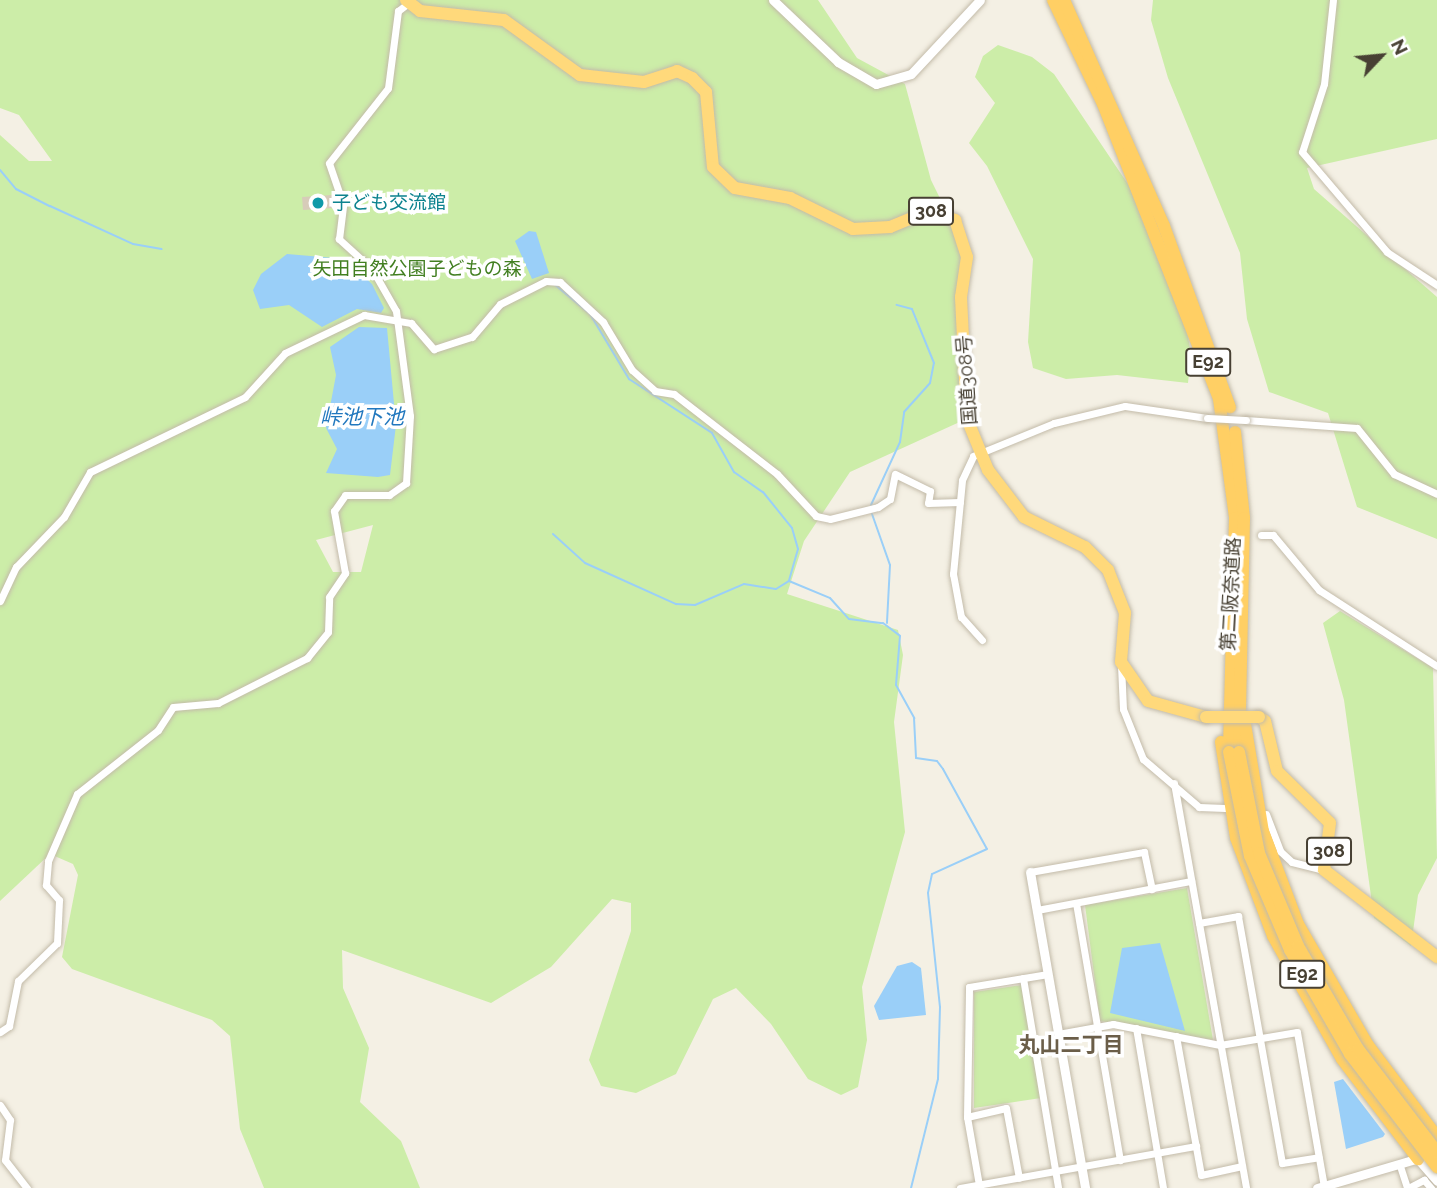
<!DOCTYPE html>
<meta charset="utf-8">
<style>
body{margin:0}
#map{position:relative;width:1437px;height:1188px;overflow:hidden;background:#f4f0e4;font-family:Raleway,"Noto Sans JP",sans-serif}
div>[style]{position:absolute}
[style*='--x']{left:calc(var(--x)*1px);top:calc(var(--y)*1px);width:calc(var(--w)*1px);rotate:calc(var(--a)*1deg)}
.green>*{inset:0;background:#cceda8}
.water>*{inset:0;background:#9acff8}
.stream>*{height:2px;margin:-1px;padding:0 1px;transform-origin:1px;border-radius:1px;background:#9acff8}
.building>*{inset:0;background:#d7ccb9;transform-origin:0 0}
.roads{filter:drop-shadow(0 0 2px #c3bba9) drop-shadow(0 0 2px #c3bba9)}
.minor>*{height:7px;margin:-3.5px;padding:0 3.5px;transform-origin:3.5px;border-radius:3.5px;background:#fff}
.tertiary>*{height:9px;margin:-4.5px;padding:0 4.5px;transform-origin:4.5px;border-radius:4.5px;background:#fff}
.trunk>*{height:12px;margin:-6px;padding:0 6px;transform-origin:6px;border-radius:6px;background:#ffd97b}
.motorway>*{height:12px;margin:-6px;padding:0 6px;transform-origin:6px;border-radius:6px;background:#ffcf64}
.bridges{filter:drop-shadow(0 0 2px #c3bba9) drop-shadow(0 0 2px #c3bba9)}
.minor-bridge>*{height:7px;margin:-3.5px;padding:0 3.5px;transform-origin:3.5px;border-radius:3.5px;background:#fff}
.trunk-bridge>*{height:12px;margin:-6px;padding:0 6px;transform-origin:6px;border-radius:6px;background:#ffd97b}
.motorway-bridge>*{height:12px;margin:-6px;padding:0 6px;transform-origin:6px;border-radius:6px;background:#ffcf64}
.dots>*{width:19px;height:19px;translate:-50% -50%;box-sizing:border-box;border:4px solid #fff;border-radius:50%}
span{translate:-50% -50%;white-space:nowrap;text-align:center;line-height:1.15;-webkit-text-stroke:7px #fff;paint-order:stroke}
.shield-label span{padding:2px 5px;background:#fff;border:2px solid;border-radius:5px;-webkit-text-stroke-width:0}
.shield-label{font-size:18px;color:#474033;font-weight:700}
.culture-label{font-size:19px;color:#0d838f}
.left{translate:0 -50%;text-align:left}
.park-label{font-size:19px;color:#427f21}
.street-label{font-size:19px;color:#474033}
.water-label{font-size:21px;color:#2278be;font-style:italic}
.neighbourhood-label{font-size:21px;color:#6b5e49;font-weight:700}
.north{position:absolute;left:1346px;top:21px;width:70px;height:70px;-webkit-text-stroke:5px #fff;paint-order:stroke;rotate:64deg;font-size:19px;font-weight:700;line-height:28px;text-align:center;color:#474033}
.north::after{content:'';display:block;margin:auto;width:24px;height:32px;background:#474033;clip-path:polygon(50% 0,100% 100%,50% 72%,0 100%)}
</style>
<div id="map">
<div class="green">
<div style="clip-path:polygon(evenodd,0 0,818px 0,857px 58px,905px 84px,931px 180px,960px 239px,968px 336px,964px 420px,850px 472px,804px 541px,787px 594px,898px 630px,903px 655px,894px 722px,905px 832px,862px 987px,867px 1040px,858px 1087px,841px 1095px,808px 1079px,771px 1024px,736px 988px,713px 999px,676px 1074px,636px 1093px,601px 1086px,589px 1060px,631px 931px,631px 903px,612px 899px,551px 967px,491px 1003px,342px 950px,343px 988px,369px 1048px,360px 1102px,401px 1141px,420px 1188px,264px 1188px,240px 1129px,230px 1036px,212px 1020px,72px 969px,62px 957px,78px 875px,73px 864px,50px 854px,0 901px,0 135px,29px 161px,52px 161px,19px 115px,0 108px,0 0,373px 525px,361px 572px,333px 572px,316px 540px,373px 525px)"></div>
<div style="clip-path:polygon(1153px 0,1437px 0,1437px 139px,1307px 168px,1314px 189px,1437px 297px,1437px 539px,1357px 507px,1328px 413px,1269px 392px,1247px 319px,1240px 253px,1168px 78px,1151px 20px)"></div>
<div style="clip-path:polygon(998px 45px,1032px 57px,1054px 74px,1146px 211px,1183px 309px,1191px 354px,1188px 383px,1117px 375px,1066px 379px,1033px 368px,1028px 342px,1033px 259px,987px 166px,969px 143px,995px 103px,975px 77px,983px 56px)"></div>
<div style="clip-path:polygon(1340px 611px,1433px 668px,1437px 858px,1418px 895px,1411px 946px,1374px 918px,1344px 700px,1323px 623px)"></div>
<div style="clip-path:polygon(1187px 888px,1213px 1040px,1100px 1021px,1085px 905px)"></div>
<div style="clip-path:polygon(1022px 985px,1041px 1098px,974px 1108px,974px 992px)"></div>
</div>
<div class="water">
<div style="clip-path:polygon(529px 231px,536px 232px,549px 273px,532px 279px,515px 241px)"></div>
<div style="clip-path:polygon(287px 254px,346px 259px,372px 284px,384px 308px,381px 313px,357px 309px,322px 327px,289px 305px,260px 309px,253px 290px,261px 274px)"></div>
<div style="clip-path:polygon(359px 327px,387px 328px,396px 425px,390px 475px,378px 477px,326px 473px,337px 449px,326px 428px,336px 375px,330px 347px)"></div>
<div style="clip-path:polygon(1160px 943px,1185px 1031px,1110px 1013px,1122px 948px)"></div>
<div style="clip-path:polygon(912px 962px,921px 968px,926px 1015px,879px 1020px,874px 1006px,897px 966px)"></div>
<div style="clip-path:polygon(1343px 1079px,1385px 1134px,1383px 1137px,1346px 1149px,1334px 1082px)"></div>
</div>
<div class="stream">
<div style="--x:0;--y:170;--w:25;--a:50"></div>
<div style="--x:16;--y:189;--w:38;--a:27"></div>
<div style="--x:50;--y:206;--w:91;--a:24.6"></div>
<div style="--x:133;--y:244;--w:29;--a:10"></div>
<div style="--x:554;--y:284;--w:47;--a:39.8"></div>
<div style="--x:590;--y:314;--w:76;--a:59"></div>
<div style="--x:629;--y:379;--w:99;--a:33"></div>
<div style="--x:712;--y:433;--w:45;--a:60.6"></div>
<div style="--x:734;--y:472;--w:35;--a:35"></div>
<div style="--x:763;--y:492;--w:46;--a:51.1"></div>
<div style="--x:792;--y:528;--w:22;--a:74"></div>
<div style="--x:798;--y:549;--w:33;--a:106"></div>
<div style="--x:789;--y:581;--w:44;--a:22.5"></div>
<div style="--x:830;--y:598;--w:28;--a:48"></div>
<div style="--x:849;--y:619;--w:34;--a:7"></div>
<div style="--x:883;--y:623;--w:21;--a:37"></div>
<div style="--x:900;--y:636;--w:49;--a:94.7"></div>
<div style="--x:896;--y:685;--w:38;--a:61"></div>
<div style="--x:914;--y:718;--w:40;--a:87.1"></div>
<div style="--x:916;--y:758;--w:21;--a:8"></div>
<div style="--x:937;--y:761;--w:10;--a:53"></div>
<div style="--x:943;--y:769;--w:91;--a:61.2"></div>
<div style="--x:987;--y:849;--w:60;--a:155.6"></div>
<div style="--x:932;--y:874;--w:19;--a:102"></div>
<div style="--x:928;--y:893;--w:115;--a:84"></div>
<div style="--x:940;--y:1007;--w:72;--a:91.6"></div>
<div style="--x:938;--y:1079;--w:112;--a:103.9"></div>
<div style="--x:871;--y:505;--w:69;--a:-65.3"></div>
<div style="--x:900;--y:442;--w:30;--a:-82"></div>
<div style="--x:904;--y:412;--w:39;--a:-48"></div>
<div style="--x:930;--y:383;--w:20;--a:-79"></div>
<div style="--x:934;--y:363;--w:58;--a:-112.2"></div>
<div style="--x:912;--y:309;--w:16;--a:-165"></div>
<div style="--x:872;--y:514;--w:54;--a:70.6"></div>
<div style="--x:890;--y:565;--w:58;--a:93"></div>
<div style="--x:553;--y:534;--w:43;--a:42.2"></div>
<div style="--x:585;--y:563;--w:100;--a:24.3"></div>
<div style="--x:676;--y:604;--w:19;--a:3"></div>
<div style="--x:695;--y:605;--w:53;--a:-23.2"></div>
<div style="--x:744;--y:584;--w:32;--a:9"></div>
<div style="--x:776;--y:589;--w:15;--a:-32"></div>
</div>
<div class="building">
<div style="left:332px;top:195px;width:13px;height:30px;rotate:86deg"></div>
</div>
<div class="roads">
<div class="minor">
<div style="--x:1333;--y:0;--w:84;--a:96.1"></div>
<div style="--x:1324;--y:84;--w:71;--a:107.9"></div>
<div style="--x:1302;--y:152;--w:131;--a:49.6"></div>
<div style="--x:1387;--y:252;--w:60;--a:33.4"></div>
<div style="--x:1246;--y:420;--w:111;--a:4.1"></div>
<div style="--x:1357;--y:428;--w:59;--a:51.2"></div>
<div style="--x:1394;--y:474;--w:47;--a:24.9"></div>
<div style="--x:1261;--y:535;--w:12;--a:0"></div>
<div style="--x:1273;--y:535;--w:72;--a:50.1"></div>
<div style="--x:1319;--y:590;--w:140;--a:32.8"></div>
<div style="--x:0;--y:601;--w:38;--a:-65"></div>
<div style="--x:16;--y:567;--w:69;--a:-46.2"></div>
<div style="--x:64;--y:517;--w:52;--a:-60"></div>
<div style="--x:90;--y:472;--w:172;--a:-25.8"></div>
<div style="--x:245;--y:397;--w:59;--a:-47.7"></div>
<div style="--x:285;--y:353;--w:88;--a:-25.7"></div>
<div style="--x:364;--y:315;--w:48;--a:9.7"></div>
<div style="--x:411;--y:323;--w:35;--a:49"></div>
<div style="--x:434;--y:349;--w:40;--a:-18"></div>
<div style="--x:472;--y:337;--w:43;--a:-49.7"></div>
<div style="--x:500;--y:304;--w:51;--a:-26.6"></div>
<div style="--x:546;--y:281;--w:14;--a:4"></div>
<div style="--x:560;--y:282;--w:59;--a:42.9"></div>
<div style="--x:603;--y:322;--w:56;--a:58.9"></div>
<div style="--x:632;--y:370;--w:31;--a:42"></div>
<div style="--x:655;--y:391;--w:19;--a:9"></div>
<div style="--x:674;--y:394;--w:130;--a:37.8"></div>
<div style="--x:777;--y:474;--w:57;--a:47.1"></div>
<div style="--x:816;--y:516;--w:14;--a:12"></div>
<div style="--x:830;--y:519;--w:49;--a:-14"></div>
<div style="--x:878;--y:507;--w:14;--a:-34"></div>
<div style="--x:890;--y:499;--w:25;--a:-79"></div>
<div style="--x:895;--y:474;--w:39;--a:26"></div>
<div style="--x:930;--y:491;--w:12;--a:99"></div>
<div style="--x:928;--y:503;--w:32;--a:-2"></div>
<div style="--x:982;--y:640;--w:31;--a:-132"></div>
<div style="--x:961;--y:617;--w:44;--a:-100.5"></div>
<div style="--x:953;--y:574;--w:94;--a:-84.5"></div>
<div style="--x:962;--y:480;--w:26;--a:-65"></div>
<div style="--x:973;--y:456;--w:87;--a:-22.2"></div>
<div style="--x:1054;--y:423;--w:73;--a:-13.5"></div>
<div style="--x:1125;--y:406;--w:83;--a:8.3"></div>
<div style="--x:1121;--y:665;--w:44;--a:87.4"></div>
<div style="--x:1123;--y:709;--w:54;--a:68.2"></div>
<div style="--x:1143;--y:759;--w:74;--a:40.6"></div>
<div style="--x:1199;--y:807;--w:26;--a:2"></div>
<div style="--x:1174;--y:783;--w:411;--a:79.9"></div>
<div style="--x:1266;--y:814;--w:40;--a:69"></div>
<div style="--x:1280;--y:851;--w:16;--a:43"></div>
<div style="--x:1292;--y:862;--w:33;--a:14"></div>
<div style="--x:1030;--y:872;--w:116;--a:-10"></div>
<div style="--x:1144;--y:852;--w:38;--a:78"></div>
<div style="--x:1076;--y:903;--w:261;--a:80.3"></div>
<div style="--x:1037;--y:910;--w:157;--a:-10.7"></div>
<div style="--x:1199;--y:923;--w:40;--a:-10"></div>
<div style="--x:1238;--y:916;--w:251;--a:79.9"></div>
<div style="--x:1282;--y:1163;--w:37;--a:-9"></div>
<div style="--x:1023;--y:978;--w:213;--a:80.5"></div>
<div style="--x:1136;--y:1028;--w:162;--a:80.4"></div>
<div style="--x:0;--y:1032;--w:11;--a:-34"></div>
<div style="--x:9;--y:1026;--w:46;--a:-78.7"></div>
<div style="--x:18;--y:981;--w:54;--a:-44.3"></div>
<div style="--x:57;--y:943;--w:43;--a:-87.3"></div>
<div style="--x:59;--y:900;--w:20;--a:-131"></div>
<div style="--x:46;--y:885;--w:24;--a:-85"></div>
<div style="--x:48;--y:861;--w:73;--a:-66.6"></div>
<div style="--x:77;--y:794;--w:103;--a:-38.3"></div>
<div style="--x:158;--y:730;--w:27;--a:-57"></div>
<div style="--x:173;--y:707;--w:45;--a:-5.1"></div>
<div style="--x:218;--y:703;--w:100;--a:-26.8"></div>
<div style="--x:307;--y:658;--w:33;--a:-51"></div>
<div style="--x:328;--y:632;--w:35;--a:-88"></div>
<div style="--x:329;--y:597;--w:29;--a:-56"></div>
<div style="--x:345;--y:573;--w:63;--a:-100.1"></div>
<div style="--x:334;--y:511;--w:19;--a:-55"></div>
<div style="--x:345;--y:495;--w:44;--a:0"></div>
<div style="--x:389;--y:495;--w:21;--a:-35"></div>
<div style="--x:406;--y:483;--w:67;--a:-86.6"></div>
<div style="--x:410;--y:416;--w:106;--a:-97.6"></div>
<div style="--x:396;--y:311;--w:48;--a:-119.7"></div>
<div style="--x:372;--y:269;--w:45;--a:-137.7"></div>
<div style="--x:339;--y:239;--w:35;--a:-83"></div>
<div style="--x:343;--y:204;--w:43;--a:-108.9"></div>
<div style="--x:329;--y:163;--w:95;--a:-51.8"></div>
<div style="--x:388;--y:88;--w:78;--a:-82.6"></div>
<div style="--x:398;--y:11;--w:11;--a:-38"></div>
<div style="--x:1058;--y:1034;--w:56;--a:-10.3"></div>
<div style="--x:1113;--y:1024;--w:109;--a:11.1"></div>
<div style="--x:1220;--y:1045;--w:78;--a:-9.6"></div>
<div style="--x:1297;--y:1032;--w:156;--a:80.1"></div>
<div style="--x:1176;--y:1036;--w:141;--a:79.8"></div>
<div style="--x:1201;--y:1175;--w:42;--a:-12.4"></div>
<div style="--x:0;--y:1105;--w:18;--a:56"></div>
<div style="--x:10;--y:1120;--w:40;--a:97.1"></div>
<div style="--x:5;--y:1160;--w:36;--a:52"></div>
<div style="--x:967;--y:1117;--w:40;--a:-13"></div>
<div style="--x:1006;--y:1108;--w:71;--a:79.5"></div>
<div style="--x:1400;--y:1166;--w:23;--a:72"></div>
<div style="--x:979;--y:1185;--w:69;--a:-100"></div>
<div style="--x:967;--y:1117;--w:130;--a:-89.1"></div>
<div style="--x:969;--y:987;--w:80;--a:-9.3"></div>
<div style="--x:1410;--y:1187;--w:16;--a:-27"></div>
<div style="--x:1424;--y:1180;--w:11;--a:49"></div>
<div style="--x:960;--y:1188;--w:240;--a:-10.1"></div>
</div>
<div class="tertiary">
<div style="--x:773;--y:0;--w:90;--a:43.6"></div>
<div style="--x:838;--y:62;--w:44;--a:30.1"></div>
<div style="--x:876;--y:84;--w:36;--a:-16"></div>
<div style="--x:911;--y:74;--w:101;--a:-47"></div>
<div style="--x:1030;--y:872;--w:321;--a:80.1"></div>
<div style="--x:1418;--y:1159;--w:29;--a:49"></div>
<div style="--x:1317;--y:1188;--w:109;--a:-16.4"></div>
</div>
<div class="trunk">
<div style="--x:406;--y:0;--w:18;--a:38"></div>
<div style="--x:420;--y:11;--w:84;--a:6.1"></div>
<div style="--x:504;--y:20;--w:94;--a:35.9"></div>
<div style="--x:580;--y:75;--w:64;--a:6.2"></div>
<div style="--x:644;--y:82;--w:35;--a:-18"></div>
<div style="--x:677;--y:71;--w:17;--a:25"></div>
<div style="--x:692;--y:78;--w:20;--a:45"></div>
<div style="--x:706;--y:92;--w:75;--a:84.7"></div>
<div style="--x:713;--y:167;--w:30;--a:44"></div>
<div style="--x:735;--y:188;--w:56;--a:10.3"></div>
<div style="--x:790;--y:198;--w:70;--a:26.2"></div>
<div style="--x:853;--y:229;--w:37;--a:-3"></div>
<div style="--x:890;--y:227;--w:42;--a:-22.3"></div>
<div style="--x:929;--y:211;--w:28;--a:19"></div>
<div style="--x:955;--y:220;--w:39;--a:72"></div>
<div style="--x:967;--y:257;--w:40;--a:98.5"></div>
<div style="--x:961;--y:297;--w:122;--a:87.2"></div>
<div style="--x:967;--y:419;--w:55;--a:67.6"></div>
<div style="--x:988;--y:470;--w:59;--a:52.5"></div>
<div style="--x:1024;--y:517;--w:68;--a:26.2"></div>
<div style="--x:1085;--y:547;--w:33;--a:45"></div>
<div style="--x:1108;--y:570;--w:46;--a:68.4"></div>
<div style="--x:1125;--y:613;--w:49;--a:94.7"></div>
<div style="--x:1121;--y:662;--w:47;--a:55.3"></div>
<div style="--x:1148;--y:701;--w:60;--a:15.4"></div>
<div style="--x:1259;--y:717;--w:7;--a:34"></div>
<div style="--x:1265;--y:721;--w:51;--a:76.5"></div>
<div style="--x:1277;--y:771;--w:74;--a:44.5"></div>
<div style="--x:1330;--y:823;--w:47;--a:97.3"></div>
<div style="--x:1324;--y:870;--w:143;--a:37.6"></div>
</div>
<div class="motorway">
<div style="--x:1053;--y:0;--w:115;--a:64.3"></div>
<div style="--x:1103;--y:104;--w:317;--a:68.5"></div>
<div style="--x:1219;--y:399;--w:120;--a:82.3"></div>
<div style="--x:1235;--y:518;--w:234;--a:91.5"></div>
<div style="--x:1064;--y:0;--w:247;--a:66.1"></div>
<div style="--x:1164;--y:226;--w:193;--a:70"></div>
<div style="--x:1235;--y:432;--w:86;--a:84"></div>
<div style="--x:1244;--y:518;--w:234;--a:91.2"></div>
<div style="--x:1245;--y:724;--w:109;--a:80.5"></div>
<div style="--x:1263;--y:831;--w:99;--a:69.4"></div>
<div style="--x:1298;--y:924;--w:140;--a:60"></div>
<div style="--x:1368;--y:1045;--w:115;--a:53.1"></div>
<div style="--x:1221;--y:742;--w:97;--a:81.1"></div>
<div style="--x:1236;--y:838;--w:105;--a:69.3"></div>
<div style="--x:1273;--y:936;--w:141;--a:60.7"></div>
<div style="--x:1342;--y:1059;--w:126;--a:52.8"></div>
</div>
</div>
<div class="bridges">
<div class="minor-bridge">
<div style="--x:1207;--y:418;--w:39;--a:3"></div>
</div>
<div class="trunk-bridge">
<div style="--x:1206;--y:717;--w:53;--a:0"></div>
</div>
<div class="motorway-bridge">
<div style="--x:1229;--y:752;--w:106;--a:78.6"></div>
<div style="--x:1250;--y:856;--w:102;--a:66.9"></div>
<div style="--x:1290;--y:950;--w:120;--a:60"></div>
<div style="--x:1350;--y:1054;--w:143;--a:52.4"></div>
<div style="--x:1239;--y:752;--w:103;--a:78.8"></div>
<div style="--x:1259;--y:853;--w:101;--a:67.2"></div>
<div style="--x:1298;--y:946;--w:119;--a:59.8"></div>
<div style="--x:1358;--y:1049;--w:130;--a:52.5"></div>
</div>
</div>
<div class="dots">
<div style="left:318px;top:203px;background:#0f9aa8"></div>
</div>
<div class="shield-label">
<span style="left:931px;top:211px">308</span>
<span style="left:1208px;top:362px">E92</span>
<span style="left:1329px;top:851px">308</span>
<span style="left:1302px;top:974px">E92</span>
</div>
<div class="culture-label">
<span class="left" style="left:332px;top:203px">子ども交流館</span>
</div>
<div class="park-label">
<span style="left:417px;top:269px">矢田自然公園子どもの森</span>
</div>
<div class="street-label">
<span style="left:967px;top:380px;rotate:-94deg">国道308号</span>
<span style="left:1231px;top:594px;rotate:-87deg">第二阪奈道路</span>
</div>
<div class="water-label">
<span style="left:362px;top:417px">峠池下池</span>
</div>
<div class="neighbourhood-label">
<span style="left:1071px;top:1045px">丸山二丁目</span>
</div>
<div class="north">N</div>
</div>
